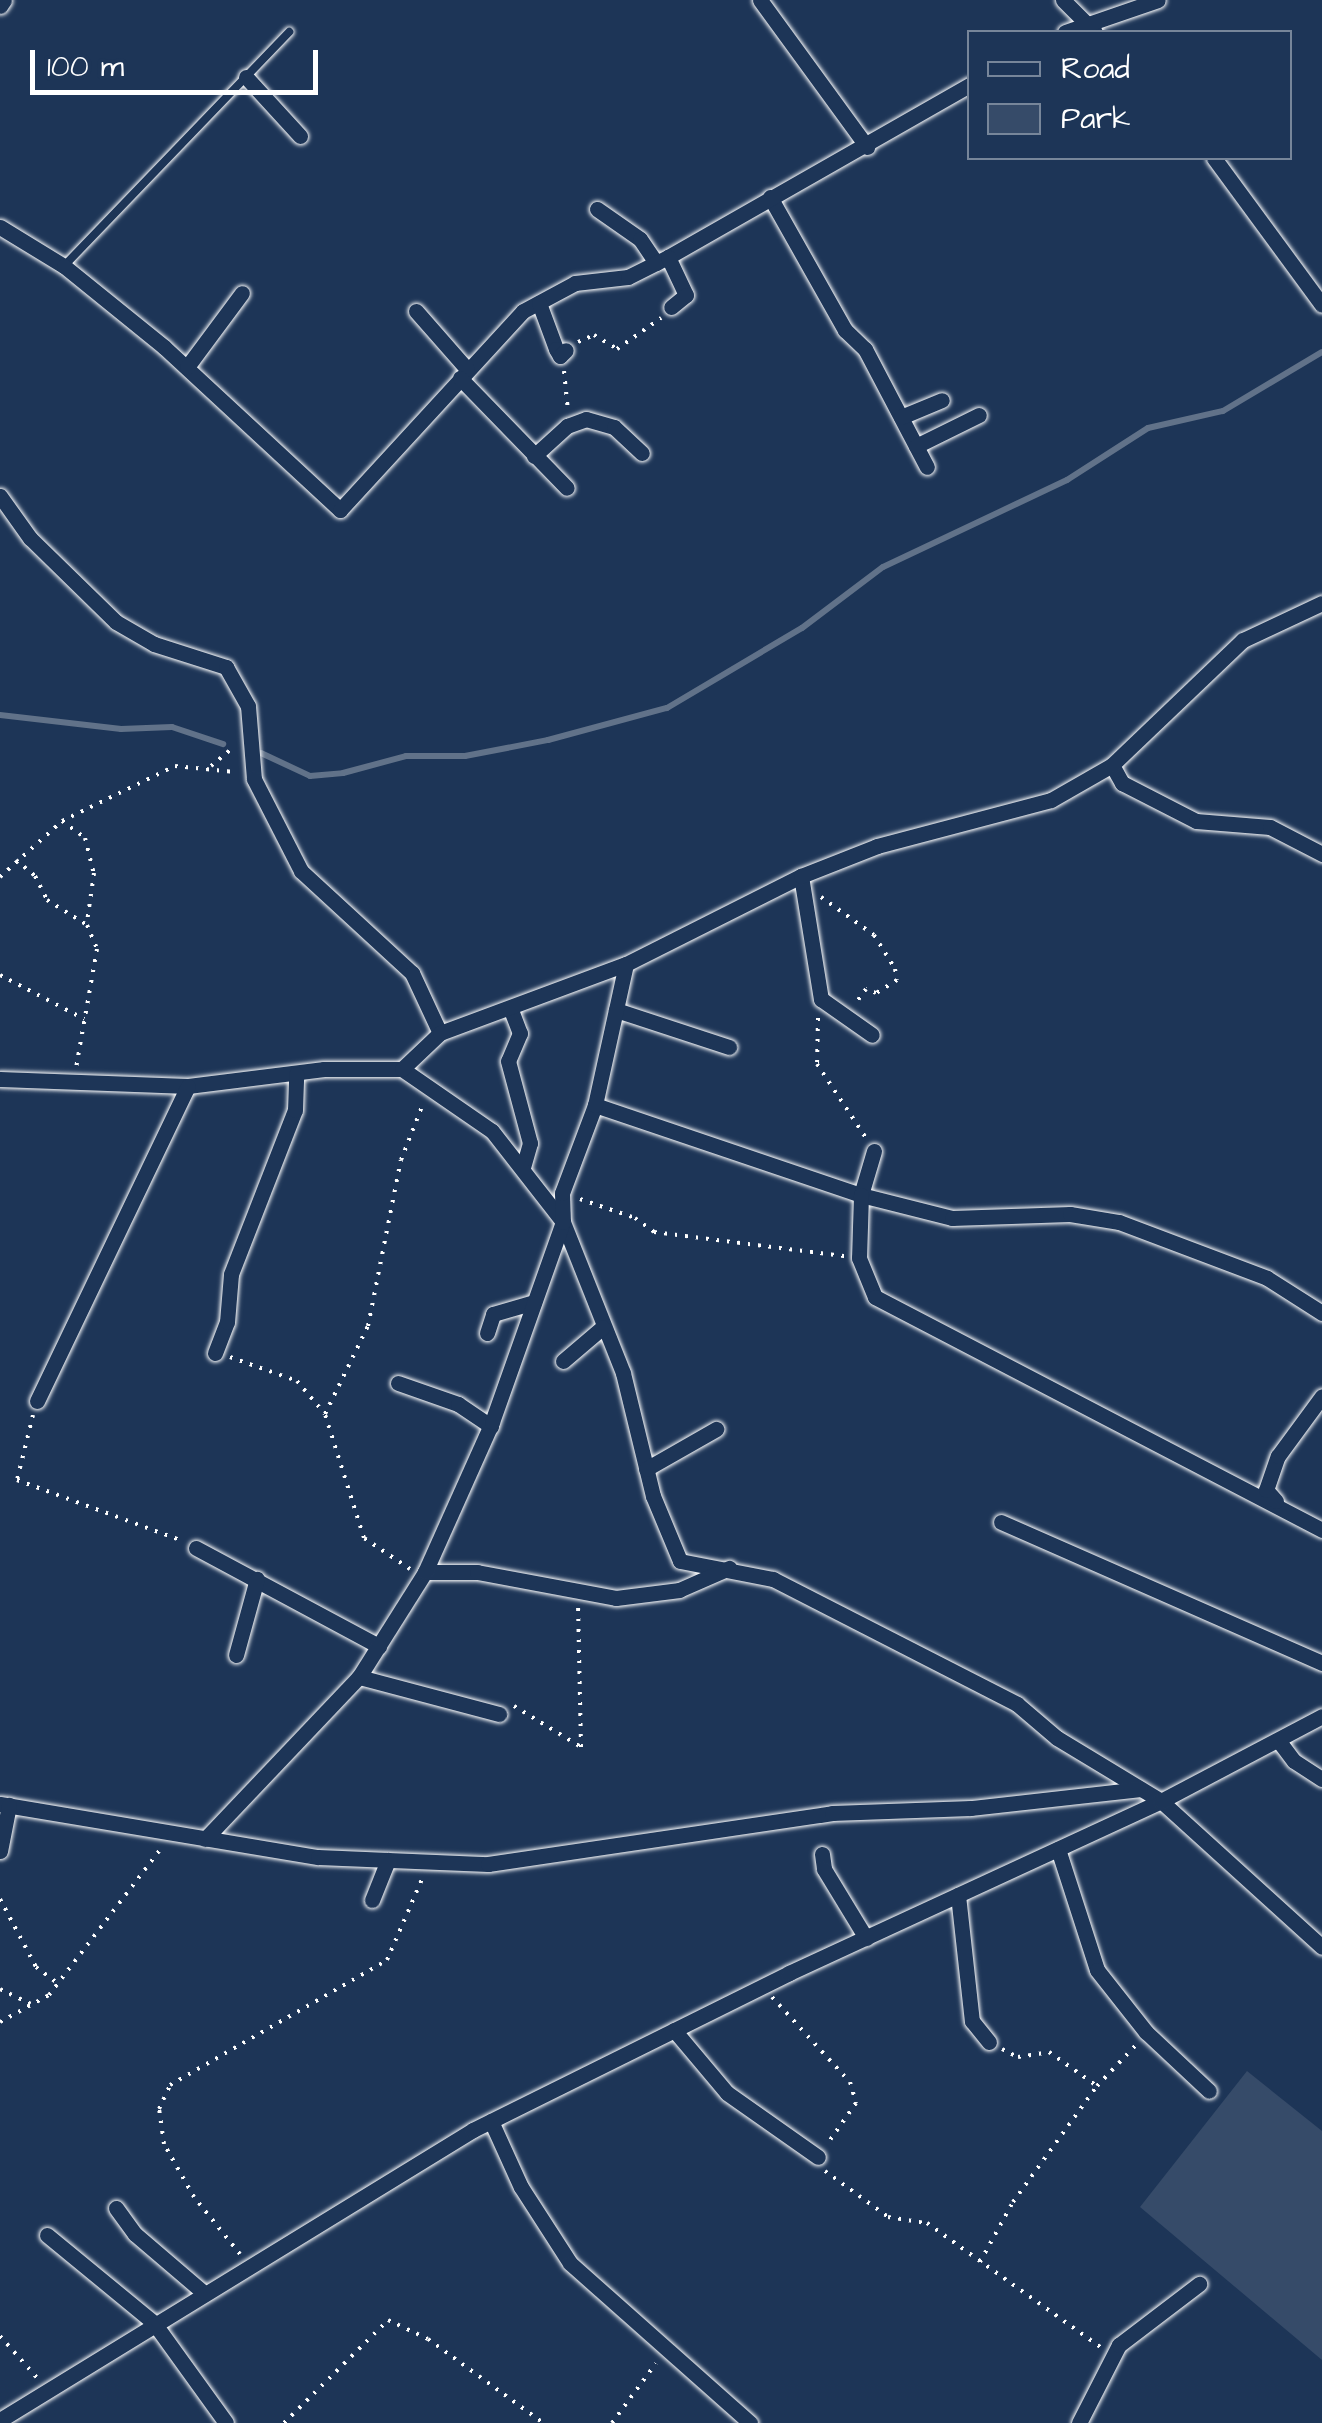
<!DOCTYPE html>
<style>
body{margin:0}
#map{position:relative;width:1322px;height:2423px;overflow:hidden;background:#1d3557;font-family:"Architects Daughter",sans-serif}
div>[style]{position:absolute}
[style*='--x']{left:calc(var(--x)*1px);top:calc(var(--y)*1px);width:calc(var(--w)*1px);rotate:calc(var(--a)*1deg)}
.green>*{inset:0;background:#364b69}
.stream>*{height:6px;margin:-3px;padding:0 3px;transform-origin:3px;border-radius:3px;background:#617289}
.path>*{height:4px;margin-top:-2px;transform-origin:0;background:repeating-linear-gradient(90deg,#fff 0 2.5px,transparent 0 10.5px)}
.roads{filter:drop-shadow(0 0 2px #fff) drop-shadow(0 0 2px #fff)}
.service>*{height:8px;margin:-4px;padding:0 4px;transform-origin:4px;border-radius:4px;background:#1d3557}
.minor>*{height:15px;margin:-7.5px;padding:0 7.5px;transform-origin:7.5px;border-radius:7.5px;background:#1d3557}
span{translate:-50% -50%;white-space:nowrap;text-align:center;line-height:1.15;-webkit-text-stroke:8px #1d3557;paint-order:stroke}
.legend{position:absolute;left:967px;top:30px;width:325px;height:130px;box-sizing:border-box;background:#1d3557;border:2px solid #77869a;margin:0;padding:12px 18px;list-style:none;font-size:30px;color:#fff}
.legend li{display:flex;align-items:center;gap:20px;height:50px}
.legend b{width:50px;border:2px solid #77869a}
.scale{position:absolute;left:30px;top:50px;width:288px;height:45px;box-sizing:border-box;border:5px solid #fff;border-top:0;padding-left:12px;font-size:30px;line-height:35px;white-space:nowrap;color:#fff;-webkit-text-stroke:8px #1d3557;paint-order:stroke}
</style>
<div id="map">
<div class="green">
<div style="clip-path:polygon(1247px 2071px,1322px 2131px,1322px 2360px,1140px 2207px)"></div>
</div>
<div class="stream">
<div style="--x:0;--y:715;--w:122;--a:6.6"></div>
<div style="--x:121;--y:729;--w:51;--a:-2.2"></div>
<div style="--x:172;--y:727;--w:54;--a:18.4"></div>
<div style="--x:261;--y:753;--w:54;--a:25.1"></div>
<div style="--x:310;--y:776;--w:33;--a:-5"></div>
<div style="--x:343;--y:773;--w:65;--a:-15.1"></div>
<div style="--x:406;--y:756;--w:59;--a:0"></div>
<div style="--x:465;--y:756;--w:85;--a:-10.9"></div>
<div style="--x:548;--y:740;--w:123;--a:-15.1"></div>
<div style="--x:667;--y:708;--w:157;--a:-30.7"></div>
<div style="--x:802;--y:628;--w:101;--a:-37"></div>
<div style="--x:883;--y:567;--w:204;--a:-25.3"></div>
<div style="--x:1067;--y:480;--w:96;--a:-32.7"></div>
<div style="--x:1148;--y:428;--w:77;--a:-12.8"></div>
<div style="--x:1223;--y:411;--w:115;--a:-30.8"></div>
</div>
<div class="path">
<div style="--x:578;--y:342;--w:17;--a:-24"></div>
<div style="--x:594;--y:335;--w:27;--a:31"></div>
<div style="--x:617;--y:349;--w:54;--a:-35.2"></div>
<div style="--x:564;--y:371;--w:40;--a:84.3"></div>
<div style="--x:211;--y:766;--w:30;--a:-40"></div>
<div style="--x:62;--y:821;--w:29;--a:36"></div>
<div style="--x:85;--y:838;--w:36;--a:76"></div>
<div style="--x:94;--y:873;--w:49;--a:98.1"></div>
<div style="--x:16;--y:860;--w:25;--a:40"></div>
<div style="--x:35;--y:876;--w:27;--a:63"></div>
<div style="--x:47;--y:900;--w:47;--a:32"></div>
<div style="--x:87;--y:925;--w:26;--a:67"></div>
<div style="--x:97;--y:949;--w:121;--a:100"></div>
<div style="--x:0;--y:877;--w:84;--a:-42.1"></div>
<div style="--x:62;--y:821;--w:126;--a:-26"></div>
<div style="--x:175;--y:766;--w:60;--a:5.7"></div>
<div style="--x:821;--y:897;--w:65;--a:35.6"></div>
<div style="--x:874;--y:935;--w:40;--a:58"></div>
<div style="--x:895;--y:969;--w:11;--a:80"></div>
<div style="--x:897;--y:980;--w:25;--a:148"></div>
<div style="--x:876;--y:993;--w:11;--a:-158"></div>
<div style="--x:866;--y:989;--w:19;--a:126"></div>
<div style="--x:0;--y:975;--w:95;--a:27.6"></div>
<div style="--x:818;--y:1018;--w:46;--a:91.2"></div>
<div style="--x:817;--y:1064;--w:89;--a:56.5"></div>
<div style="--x:580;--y:1199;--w:58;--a:19.1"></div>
<div style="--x:635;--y:1218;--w:24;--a:36"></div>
<div style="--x:654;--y:1232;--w:193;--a:7.2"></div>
<div style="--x:230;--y:1357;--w:71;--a:19.7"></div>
<div style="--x:297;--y:1381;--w:43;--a:49.7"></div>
<div style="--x:33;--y:1415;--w:67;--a:103.8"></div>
<div style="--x:17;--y:1480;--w:177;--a:20.2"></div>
<div style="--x:410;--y:1569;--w:55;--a:-146"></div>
<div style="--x:364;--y:1538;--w:130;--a:-107.5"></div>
<div style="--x:325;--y:1414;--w:98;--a:-64"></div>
<div style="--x:368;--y:1326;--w:169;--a:-78.8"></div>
<div style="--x:401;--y:1160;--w:60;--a:-68.6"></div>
<div style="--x:514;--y:1706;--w:79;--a:31.5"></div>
<div style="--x:581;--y:1747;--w:141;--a:-91.2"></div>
<div style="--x:0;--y:1899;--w:77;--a:62.1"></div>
<div style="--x:36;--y:1967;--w:26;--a:37"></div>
<div style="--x:0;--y:1989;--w:34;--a:26"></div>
<div style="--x:772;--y:1997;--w:115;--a:47.5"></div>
<div style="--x:850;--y:2082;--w:22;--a:74"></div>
<div style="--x:856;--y:2103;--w:49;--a:125"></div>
<div style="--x:0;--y:2022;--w:56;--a:-28.9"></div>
<div style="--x:49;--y:1995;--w:188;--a:-52.6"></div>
<div style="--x:1002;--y:2049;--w:18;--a:27"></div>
<div style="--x:1018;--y:2057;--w:31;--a:-9"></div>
<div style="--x:1049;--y:2052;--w:59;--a:35.3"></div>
<div style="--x:1097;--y:2086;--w:57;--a:-46.4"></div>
<div style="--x:825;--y:2171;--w:78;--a:36.1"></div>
<div style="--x:888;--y:2217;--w:39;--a:9"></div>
<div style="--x:927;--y:2223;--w:213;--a:35.6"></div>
<div style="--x:240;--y:2254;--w:73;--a:-128.9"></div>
<div style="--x:194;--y:2197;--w:61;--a:-119.5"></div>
<div style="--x:164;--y:2144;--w:35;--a:-98"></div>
<div style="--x:159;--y:2109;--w:26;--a:-65"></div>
<div style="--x:170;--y:2085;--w:250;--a:-29.9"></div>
<div style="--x:387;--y:1960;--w:88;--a:-66.6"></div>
<div style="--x:980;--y:2262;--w:68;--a:-61.2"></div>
<div style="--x:1013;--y:2202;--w:143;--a:-54.1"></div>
<div style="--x:0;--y:2336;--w:57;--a:48.5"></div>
<div style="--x:284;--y:2423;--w:146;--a:-44.7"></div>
<div style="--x:388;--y:2320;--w:44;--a:25.4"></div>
<div style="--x:428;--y:2339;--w:142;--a:36.1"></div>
<div style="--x:612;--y:2423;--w:74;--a:-53.7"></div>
</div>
<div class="roads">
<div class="service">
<div style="--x:64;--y:266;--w:325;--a:-46.1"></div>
</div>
<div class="minor">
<div style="--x:760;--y:0;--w:182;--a:53.9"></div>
<div style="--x:1063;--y:0;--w:45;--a:45"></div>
<div style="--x:0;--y:6;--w:7;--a:-56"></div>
<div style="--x:1065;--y:32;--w:98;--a:-19"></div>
<div style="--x:246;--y:77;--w:80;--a:47.5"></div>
<div style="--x:1214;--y:158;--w:182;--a:53.7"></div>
<div style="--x:770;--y:197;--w:153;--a:60.6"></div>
<div style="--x:845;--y:330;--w:28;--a:44"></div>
<div style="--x:865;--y:349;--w:133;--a:62.3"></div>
<div style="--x:597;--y:209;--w:52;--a:34.9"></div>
<div style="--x:640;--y:239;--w:29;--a:56"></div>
<div style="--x:0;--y:227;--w:75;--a:31.4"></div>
<div style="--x:64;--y:266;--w:129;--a:39"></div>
<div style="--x:164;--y:347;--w:240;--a:42.8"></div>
<div style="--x:340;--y:510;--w:270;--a:-47.4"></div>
<div style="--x:523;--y:311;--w:59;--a:-28.3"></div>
<div style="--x:575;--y:283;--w:53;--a:-6.5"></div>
<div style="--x:628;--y:277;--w:45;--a:-26.6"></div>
<div style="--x:668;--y:257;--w:347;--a:-29.7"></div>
<div style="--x:668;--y:257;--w:42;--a:64.7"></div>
<div style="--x:686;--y:295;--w:19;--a:141"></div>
<div style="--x:539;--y:303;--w:49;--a:69.7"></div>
<div style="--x:556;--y:349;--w:8;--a:60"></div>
<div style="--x:560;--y:356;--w:8;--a:-45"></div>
<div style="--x:416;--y:311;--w:77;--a:48.7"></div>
<div style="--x:187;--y:367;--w:92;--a:-53.4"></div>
<div style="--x:460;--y:378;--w:153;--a:45.8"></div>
<div style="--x:901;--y:417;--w:44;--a:-22.5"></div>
<div style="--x:916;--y:446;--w:70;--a:-26.2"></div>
<div style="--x:534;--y:456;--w:45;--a:-42.3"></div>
<div style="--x:567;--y:426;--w:20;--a:-20"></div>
<div style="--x:586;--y:419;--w:29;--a:16"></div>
<div style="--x:614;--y:427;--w:38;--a:43"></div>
<div style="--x:0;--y:496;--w:52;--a:54.5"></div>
<div style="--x:30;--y:538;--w:120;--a:44.3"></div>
<div style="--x:116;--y:622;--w:44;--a:30.1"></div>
<div style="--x:154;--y:644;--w:76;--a:17.7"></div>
<div style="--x:226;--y:667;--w:45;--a:60.6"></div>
<div style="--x:248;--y:706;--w:73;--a:85.3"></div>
<div style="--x:254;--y:779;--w:103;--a:62.9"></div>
<div style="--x:301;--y:871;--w:151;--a:42.6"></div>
<div style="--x:412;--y:973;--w:66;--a:65"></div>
<div style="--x:1112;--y:765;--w:21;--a:61"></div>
<div style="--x:1122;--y:783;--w:83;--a:27.2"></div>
<div style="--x:1196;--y:821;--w:74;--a:4.6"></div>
<div style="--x:1270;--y:827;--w:59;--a:27.4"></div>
<div style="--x:801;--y:876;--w:125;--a:80.8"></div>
<div style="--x:821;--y:999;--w:62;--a:35.2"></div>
<div style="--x:511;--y:1010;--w:25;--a:69"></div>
<div style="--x:520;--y:1033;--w:30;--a:113"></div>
<div style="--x:508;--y:1061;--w:85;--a:75"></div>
<div style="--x:530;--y:1143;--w:25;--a:106"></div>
<div style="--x:616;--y:1010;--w:119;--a:18.1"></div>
<div style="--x:402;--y:1069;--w:109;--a:34.6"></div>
<div style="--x:492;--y:1131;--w:115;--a:52"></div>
<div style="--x:563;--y:1222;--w:162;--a:68.3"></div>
<div style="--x:623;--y:1373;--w:127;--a:76.3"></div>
<div style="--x:653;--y:1496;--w:70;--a:67.4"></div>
<div style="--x:680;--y:1561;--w:95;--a:11"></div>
<div style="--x:773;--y:1579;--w:274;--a:27.1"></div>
<div style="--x:1017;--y:1704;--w:52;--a:40.4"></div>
<div style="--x:1057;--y:1738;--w:122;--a:31.2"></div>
<div style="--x:1161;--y:1801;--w:217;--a:42.2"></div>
<div style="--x:0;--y:1079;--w:188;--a:2.1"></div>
<div style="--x:188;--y:1086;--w:137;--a:-7.1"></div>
<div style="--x:324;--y:1069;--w:78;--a:0"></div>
<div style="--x:402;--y:1069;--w:52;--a:-43.5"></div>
<div style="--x:440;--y:1033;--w:198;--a:-20.4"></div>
<div style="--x:626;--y:964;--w:196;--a:-26.7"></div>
<div style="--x:801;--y:876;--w:82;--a:-21.5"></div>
<div style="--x:877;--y:846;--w:180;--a:-14.8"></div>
<div style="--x:1051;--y:800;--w:70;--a:-29.8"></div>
<div style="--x:1112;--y:765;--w:181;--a:-43.7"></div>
<div style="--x:1243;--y:640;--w:87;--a:-25.1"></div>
<div style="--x:595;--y:1105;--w:281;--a:18.7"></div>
<div style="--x:861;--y:1195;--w:94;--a:14.2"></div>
<div style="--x:952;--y:1218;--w:118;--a:-1.9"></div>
<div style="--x:1070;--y:1214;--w:50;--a:9.3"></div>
<div style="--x:1119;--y:1222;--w:158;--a:20.7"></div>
<div style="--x:1267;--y:1278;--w:65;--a:32.5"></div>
<div style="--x:874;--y:1151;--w:46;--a:106.5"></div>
<div style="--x:861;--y:1195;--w:63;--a:91.8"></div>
<div style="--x:859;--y:1258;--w:42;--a:67.7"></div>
<div style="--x:875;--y:1297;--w:504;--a:27.53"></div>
<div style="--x:487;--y:1333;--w:20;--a:-72"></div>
<div style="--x:493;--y:1314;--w:43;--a:-16.3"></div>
<div style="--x:215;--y:1353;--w:33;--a:-69"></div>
<div style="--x:227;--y:1322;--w:48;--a:-85.2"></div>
<div style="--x:231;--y:1274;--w:176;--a:-68.7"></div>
<div style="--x:295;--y:1110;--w:36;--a:-88"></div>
<div style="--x:563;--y:1361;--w:52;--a:-40.4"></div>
<div style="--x:398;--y:1383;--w:64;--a:19.3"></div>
<div style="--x:458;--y:1404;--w:40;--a:34"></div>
<div style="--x:37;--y:1401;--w:349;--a:-64.4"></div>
<div style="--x:646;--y:1469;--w:81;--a:-29.7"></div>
<div style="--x:1276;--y:1501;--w:15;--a:-132"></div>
<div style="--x:1266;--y:1490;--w:36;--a:-71"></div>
<div style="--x:1278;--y:1456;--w:74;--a:-53.7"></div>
<div style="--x:1001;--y:1522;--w:351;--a:23.7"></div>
<div style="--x:196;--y:1548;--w:208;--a:28.2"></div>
<div style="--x:425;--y:1572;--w:52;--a:0"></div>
<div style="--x:477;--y:1572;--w:141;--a:10.6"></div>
<div style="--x:616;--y:1598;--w:64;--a:-7.2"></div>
<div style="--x:679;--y:1590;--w:55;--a:-23.7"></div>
<div style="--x:236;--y:1655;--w:79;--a:-74.6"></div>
<div style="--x:359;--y:1677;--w:145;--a:14.8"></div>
<div style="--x:1278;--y:1740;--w:26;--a:53"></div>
<div style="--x:1294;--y:1761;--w:33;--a:33"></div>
<div style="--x:0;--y:1804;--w:322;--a:9.5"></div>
<div style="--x:318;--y:1857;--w:170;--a:2.4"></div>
<div style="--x:488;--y:1864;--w:348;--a:-8.4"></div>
<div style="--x:832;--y:1813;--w:139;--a:-2.1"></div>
<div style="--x:971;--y:1808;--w:170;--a:-6.4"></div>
<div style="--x:205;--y:1839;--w:224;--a:-46.5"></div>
<div style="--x:359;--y:1677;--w:124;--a:-57.8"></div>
<div style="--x:425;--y:1572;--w:164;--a:-65.9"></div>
<div style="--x:492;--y:1422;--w:212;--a:-70.5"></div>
<div style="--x:563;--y:1222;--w:29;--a:-92"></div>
<div style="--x:562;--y:1193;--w:94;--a:-69.4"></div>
<div style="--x:595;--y:1105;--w:144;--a:-77.6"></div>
<div style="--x:1058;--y:1849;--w:127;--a:72.1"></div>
<div style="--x:1097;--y:1970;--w:79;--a:51.7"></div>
<div style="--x:1146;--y:2032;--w:86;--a:43.1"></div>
<div style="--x:0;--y:1851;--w:47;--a:-78.9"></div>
<div style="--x:822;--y:1854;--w:15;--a:82"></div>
<div style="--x:824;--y:1869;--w:81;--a:58.7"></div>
<div style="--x:958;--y:1895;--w:127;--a:83.7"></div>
<div style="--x:972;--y:2021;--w:27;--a:51"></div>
<div style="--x:372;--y:1900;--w:43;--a:-68.2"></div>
<div style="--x:674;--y:2030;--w:82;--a:49.9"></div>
<div style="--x:727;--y:2093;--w:111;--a:35.1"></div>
<div style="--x:491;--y:2121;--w:72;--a:65.6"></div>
<div style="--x:521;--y:2187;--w:90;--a:57.2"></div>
<div style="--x:570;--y:2263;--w:241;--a:41.6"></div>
<div style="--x:116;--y:2208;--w:32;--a:54"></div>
<div style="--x:135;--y:2234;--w:91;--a:40.5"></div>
<div style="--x:47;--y:2235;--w:139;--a:39.4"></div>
<div style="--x:154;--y:2323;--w:123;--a:54.2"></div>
<div style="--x:0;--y:2420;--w:555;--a:-31.51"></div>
<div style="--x:473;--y:2130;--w:353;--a:-26.4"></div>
<div style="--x:789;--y:1973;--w:410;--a:-24.8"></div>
<div style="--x:1161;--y:1801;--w:182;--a:-27.8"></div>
<div style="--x:1079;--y:2423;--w:88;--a:-62.9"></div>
<div style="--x:1119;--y:2345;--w:101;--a:-37.3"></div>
</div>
</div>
<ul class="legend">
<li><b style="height:12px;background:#1d3557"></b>Road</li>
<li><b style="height:28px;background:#364b69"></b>Park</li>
</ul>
<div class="scale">100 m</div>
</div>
